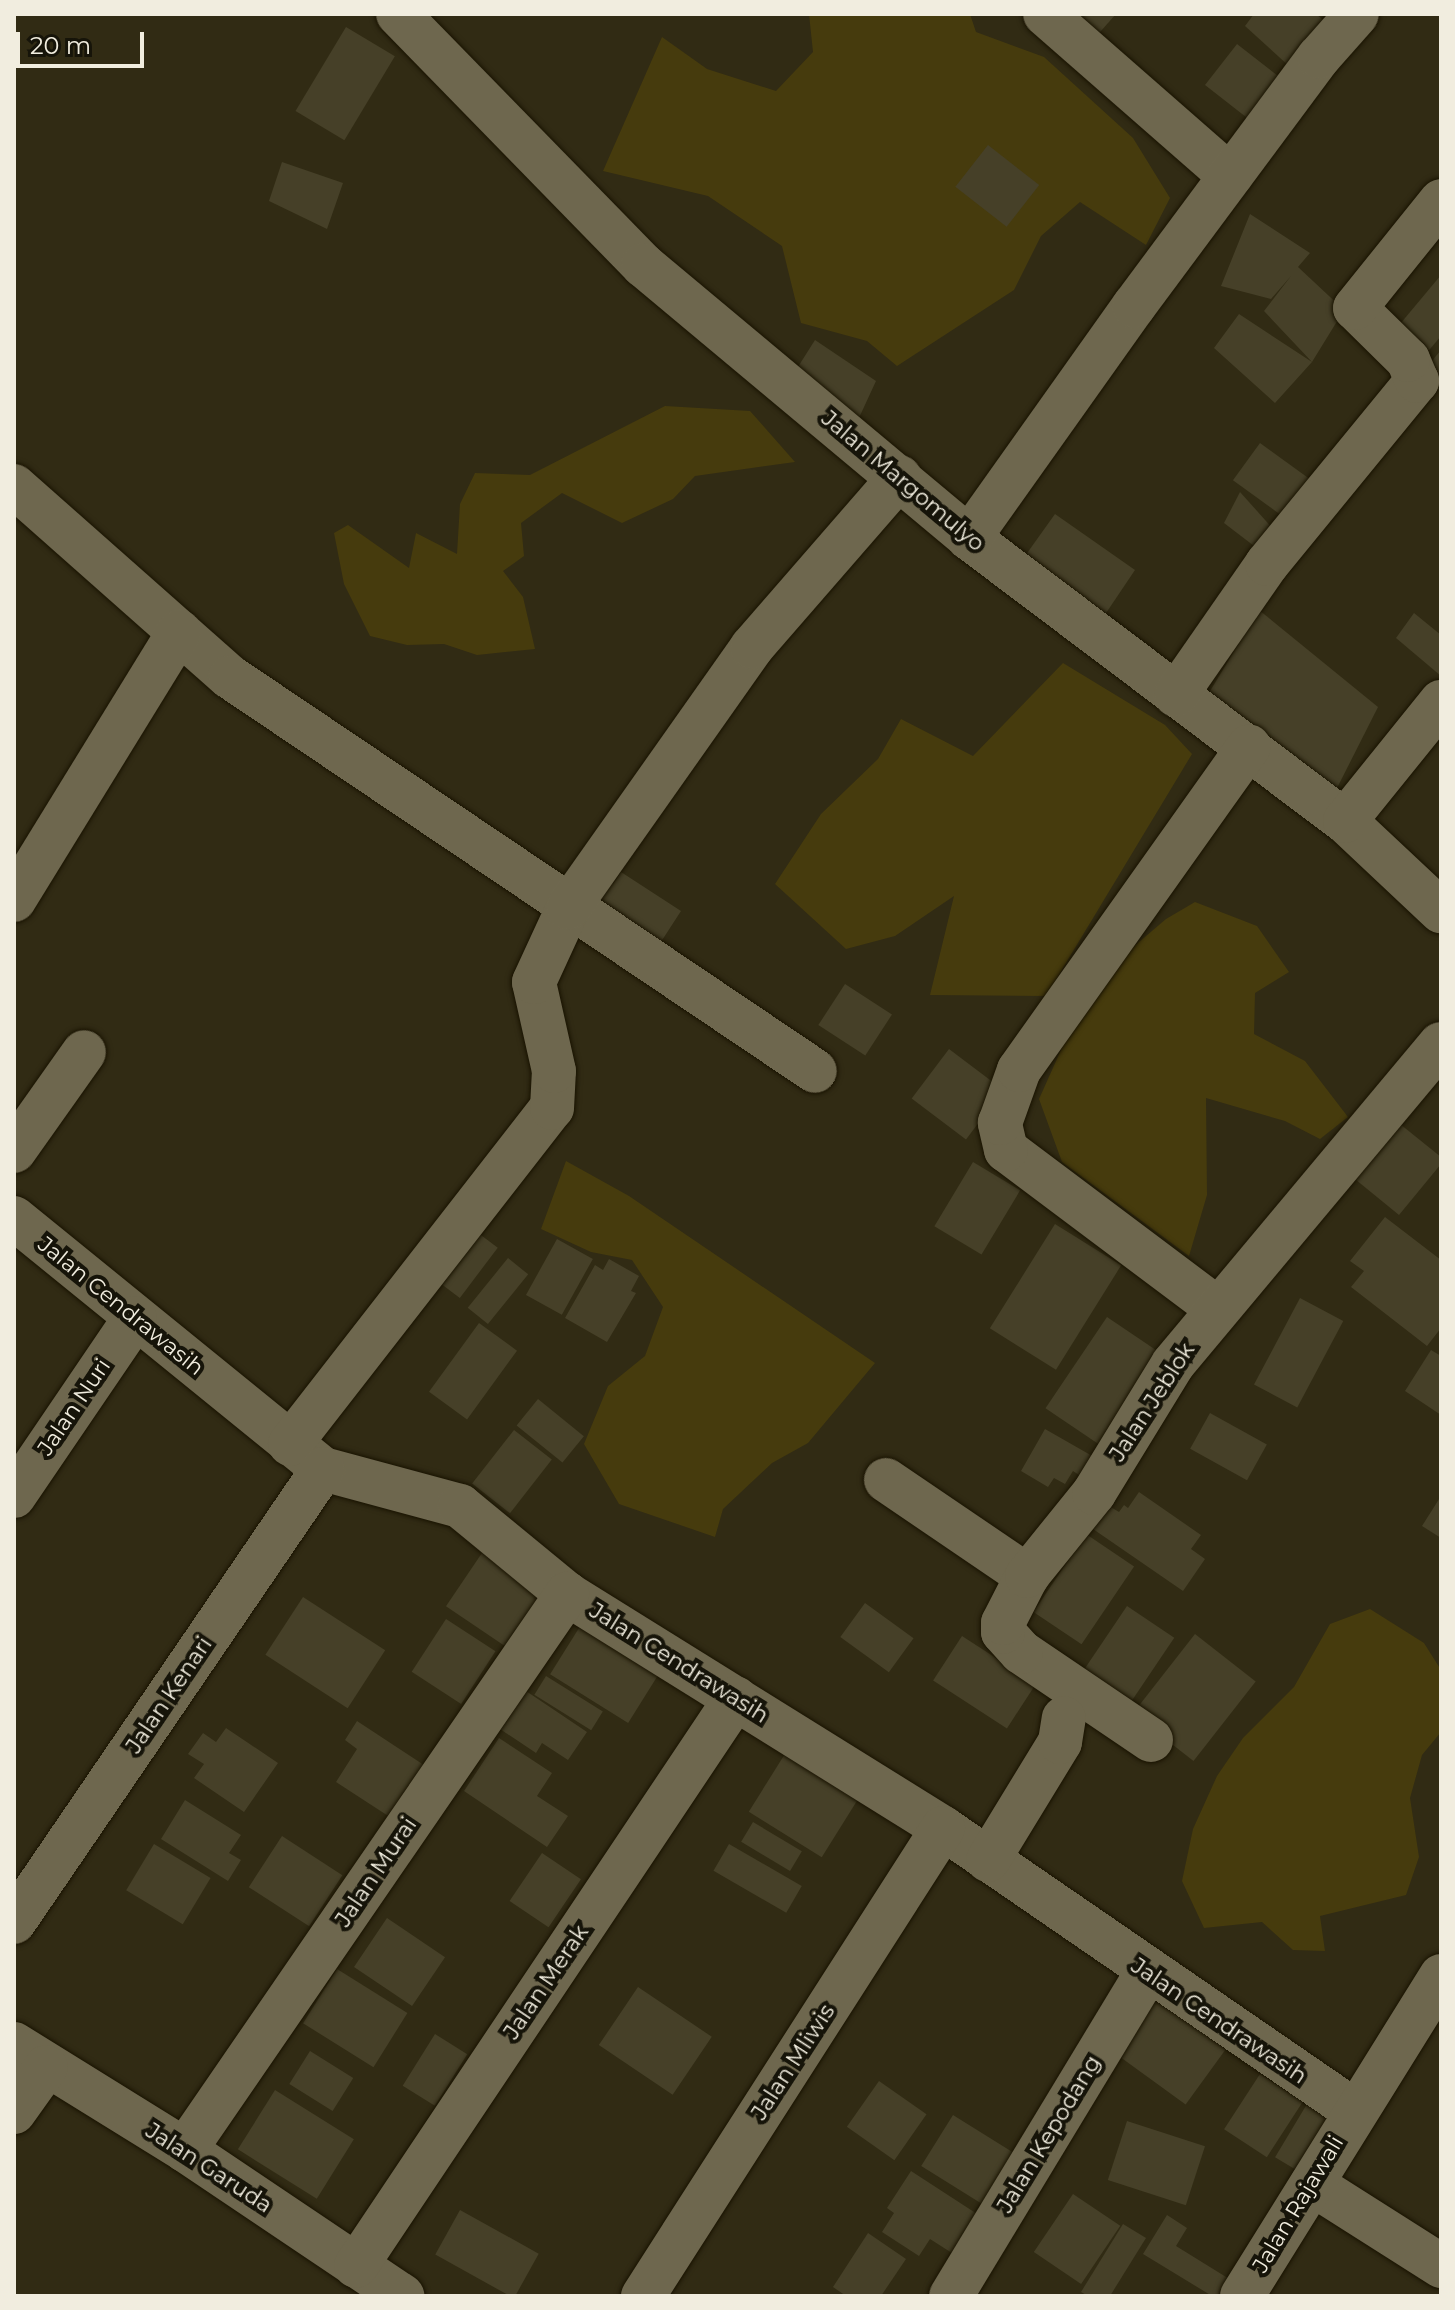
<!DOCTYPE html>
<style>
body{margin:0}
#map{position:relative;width:1455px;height:2310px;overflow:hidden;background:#312b14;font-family:Montserrat,sans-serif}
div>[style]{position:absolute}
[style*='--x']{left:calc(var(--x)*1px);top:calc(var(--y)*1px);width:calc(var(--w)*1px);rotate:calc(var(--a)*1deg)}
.green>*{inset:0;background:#463b0d}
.building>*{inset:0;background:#464028;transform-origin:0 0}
.roads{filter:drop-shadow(0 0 2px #191300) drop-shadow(0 0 2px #191300)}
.minor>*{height:44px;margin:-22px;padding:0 22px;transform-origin:22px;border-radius:22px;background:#6e674e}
span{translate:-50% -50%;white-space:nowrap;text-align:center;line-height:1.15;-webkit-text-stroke:8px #161409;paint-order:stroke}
.street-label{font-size:22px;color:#f1eddf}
.frame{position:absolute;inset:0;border:16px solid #f1eddf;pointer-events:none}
.scale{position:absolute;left:16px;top:32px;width:128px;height:36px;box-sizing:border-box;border:4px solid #f1eddf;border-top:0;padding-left:10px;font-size:24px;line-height:28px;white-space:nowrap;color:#f1eddf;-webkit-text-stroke:6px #161409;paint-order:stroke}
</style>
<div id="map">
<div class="green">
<div style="clip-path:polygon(809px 14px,970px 14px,976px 32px,1044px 57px,1133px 138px,1170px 198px,1146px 245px,1080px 202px,1041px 236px,1014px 290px,897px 366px,867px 341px,801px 323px,782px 246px,708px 196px,603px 171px,662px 37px,707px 69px,776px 91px,813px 52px)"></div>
<div style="clip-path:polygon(665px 406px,750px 411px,795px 462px,695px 476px,673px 499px,622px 523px,562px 493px,521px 523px,524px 556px,503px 571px,523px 597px,535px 649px,477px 655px,444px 644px,407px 645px,370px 636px,344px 584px,334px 533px,348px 525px,409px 568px,416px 533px,457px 554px,460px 504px,475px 473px,530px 475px)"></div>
<div style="clip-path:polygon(1063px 663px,1165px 725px,1192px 754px,1046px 996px,930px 995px,954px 896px,895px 936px,846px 949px,775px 884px,821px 814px,878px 759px,901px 719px,973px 756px)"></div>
<div style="clip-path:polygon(1195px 902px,1257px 926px,1289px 972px,1255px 993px,1254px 1034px,1305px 1061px,1348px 1117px,1320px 1139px,1285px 1121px,1206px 1098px,1207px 1195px,1189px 1256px,1062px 1162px,1039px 1099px,1091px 983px,1166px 919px)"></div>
<div style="clip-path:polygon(566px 1161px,629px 1196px,875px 1363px,808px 1443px,772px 1463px,723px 1509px,715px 1537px,619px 1504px,584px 1444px,608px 1386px,645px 1356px,663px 1307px,632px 1260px,591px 1252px,541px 1229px)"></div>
<div style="clip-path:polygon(1370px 1609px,1424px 1643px,1441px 1670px,1441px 1732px,1422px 1755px,1410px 1798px,1419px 1857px,1406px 1895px,1320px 1916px,1325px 1951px,1293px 1950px,1262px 1922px,1204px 1928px,1182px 1881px,1193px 1829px,1217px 1776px,1243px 1738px,1294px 1687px,1330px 1624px)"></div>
</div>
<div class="building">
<div style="clip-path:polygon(1065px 14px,1116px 14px,1093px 40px)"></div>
<div style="clip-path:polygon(1254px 14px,1316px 14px,1328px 24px,1290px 67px,1245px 26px)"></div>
<div style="left:346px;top:27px;width:57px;height:98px;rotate:31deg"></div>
<div style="left:1237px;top:44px;width:65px;height:52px;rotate:38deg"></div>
<div style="left:988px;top:145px;width:65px;height:53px;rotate:38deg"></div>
<div style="clip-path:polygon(282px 162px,343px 183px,327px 229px,269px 201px)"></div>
<div style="clip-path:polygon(1250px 214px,1310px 253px,1298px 267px,1344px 310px,1312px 362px,1275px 403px,1214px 348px,1239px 314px,1312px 362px,1264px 311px,1291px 276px,1271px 299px,1221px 286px)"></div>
<div style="clip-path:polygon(1441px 275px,1441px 336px,1420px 361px,1390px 336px)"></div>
<div style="clip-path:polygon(815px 340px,876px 381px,858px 420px,796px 370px)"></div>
<div style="clip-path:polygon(1441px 350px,1441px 391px,1421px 374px)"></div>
<div style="left:1260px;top:443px;width:64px;height:46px;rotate:36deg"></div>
<div style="clip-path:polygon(1240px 492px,1275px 531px,1258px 549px,1224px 523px)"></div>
<div style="clip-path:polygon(1055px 514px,1135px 570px,1102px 619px,1025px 556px)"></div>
<div style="clip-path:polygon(1259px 610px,1378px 707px,1334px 794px,1201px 706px)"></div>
<div style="clip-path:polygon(1414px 613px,1441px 635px,1441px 676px,1396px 638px)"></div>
<div style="clip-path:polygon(621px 872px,681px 911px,657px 948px,585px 900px,600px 877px,613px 884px)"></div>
<div style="left:845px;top:984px;width:56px;height:49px;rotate:33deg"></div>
<div style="left:949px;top:1049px;width:68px;height:62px;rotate:37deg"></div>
<div style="clip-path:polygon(1395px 1120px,1441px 1157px,1441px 1164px,1399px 1215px,1350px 1175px)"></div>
<div style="left:973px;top:1162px;width:55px;height:75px;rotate:31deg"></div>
<div style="clip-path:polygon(1385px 1217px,1441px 1260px,1441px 1328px,1427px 1346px,1351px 1287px,1364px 1271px,1350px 1261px)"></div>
<div style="left:465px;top:1223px;width:41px;height:63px;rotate:37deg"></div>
<div style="left:1055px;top:1224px;width:78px;height:123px;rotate:32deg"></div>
<div style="left:557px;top:1239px;width:41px;height:64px;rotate:29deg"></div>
<div style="left:508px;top:1258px;width:26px;height:64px;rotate:39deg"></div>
<div style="clip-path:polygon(609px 1259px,639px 1276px,631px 1291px,636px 1293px,607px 1342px,565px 1318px,595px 1265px,603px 1270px)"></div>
<div style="left:1300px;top:1298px;width:49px;height:98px;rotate:28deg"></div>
<div style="left:1107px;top:1317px;width:71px;height:110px;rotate:34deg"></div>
<div style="left:479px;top:1323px;width:47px;height:85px;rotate:36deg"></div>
<div style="clip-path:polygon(1431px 1350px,1441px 1356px,1441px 1415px,1405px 1391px)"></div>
<div style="left:538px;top:1399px;width:59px;height:34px;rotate:39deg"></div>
<div style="left:1210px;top:1413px;width:65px;height:41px;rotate:29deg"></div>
<div style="clip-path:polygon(1045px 1429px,1094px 1457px,1082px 1477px,1073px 1471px,1065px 1484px,1054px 1478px,1048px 1487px,1021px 1471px)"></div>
<div style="left:514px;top:1430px;width:48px;height:68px;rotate:38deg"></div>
<div style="clip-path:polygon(1139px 1492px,1201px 1535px,1191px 1549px,1205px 1559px,1183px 1591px,1093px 1529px,1109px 1506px,1119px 1512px,1124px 1505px,1128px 1508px)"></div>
<div style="clip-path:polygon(1441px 1496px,1441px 1538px,1422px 1526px)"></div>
<div style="left:1086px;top:1534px;width:58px;height:94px;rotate:34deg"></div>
<div style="left:484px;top:1550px;width:81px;height:68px;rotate:34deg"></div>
<div style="left:303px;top:1597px;width:98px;height:69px;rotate:33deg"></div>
<div style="left:865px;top:1603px;width:60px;height:42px;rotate:36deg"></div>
<div style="left:1127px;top:1606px;width:57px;height:88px;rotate:34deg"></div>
<div style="left:446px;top:1619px;width:59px;height:63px;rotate:33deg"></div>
<div style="left:584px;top:1620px;width:92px;height:64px;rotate:32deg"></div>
<div style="left:1195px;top:1634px;width:77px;height:101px;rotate:38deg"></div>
<div style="left:962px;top:1636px;width:88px;height:53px;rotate:33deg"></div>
<div style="left:546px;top:1676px;width:67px;height:22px;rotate:32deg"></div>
<div style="clip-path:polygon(526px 1691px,587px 1732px,568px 1760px,542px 1743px,536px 1753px,500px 1729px)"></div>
<div style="clip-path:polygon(357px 1721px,433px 1771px,399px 1823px,336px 1782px,357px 1749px,345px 1740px)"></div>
<div style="clip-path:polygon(226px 1728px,278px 1763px,244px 1812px,194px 1778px,204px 1764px,188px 1754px,203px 1733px,216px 1742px)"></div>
<div style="clip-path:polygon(499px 1738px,552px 1773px,537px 1796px,568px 1816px,547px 1847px,464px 1791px)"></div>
<div style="left:788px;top:1749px;width:86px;height:74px;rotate:32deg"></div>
<div style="clip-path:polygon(185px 1800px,241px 1835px,229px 1853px,241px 1860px,228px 1881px,161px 1839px)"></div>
<div style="left:753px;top:1822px;width:57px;height:23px;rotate:31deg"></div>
<div style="left:282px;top:1836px;width:72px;height:61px;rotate:33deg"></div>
<div style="left:154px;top:1844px;width:66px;height:54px;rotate:31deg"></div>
<div style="left:729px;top:1844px;width:84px;height:31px;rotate:30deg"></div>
<div style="left:542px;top:1853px;width:47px;height:58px;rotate:34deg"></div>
<div style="left:387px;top:1918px;width:70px;height:59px;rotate:34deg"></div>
<div style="left:337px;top:1969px;width:83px;height:64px;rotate:32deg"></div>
<div style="left:638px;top:1987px;width:89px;height:70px;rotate:34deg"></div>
<div style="left:1156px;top:1999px;width:86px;height:68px;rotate:36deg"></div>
<div style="left:435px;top:2034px;width:38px;height:61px;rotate:32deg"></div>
<div style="left:310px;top:2051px;width:51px;height:39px;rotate:32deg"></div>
<div style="left:1260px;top:2074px;width:51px;height:66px;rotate:33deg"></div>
<div style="left:879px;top:2081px;width:58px;height:56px;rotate:35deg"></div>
<div style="left:275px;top:2090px;width:93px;height:70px;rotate:32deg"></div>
<div style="left:1307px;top:2104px;width:33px;height:62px;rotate:31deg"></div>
<div style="left:953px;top:2115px;width:87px;height:60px;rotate:32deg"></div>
<div style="left:1127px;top:2121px;width:82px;height:62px;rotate:18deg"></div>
<div style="clip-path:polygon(911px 2171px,991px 2223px,966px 2262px,930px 2239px,919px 2256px,882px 2232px,894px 2213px,887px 2208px)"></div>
<div style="left:1073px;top:2194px;width:57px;height:70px;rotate:34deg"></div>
<div style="left:460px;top:2210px;width:90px;height:51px;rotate:29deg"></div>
<div style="clip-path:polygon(1167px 2215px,1187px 2228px,1176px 2246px,1239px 2285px,1232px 2296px,1212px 2296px,1143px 2254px)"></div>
<div style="clip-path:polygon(1123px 2224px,1146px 2238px,1110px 2296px,1088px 2296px,1081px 2292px)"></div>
<div style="clip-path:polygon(868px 2233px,906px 2259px,881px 2296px,846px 2296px,833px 2287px)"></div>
</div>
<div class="roads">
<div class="minor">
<div style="--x:398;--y:14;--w:351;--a:45.7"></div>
<div style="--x:643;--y:265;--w:425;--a:39.9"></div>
<div style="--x:969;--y:538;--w:471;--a:37"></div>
<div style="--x:1345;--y:821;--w:132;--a:43.2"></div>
<div style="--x:1045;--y:14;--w:246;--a:41.2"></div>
<div style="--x:14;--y:486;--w:288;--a:41.5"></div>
<div style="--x:230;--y:677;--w:705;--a:33.96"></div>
<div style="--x:969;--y:538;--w:285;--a:-54.6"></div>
<div style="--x:1134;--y:306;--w:310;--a:-53.4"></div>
<div style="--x:1319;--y:57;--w:57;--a:-48.5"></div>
<div style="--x:1176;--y:695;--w:160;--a:-55.2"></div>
<div style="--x:1267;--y:564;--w:237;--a:-50.7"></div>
<div style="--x:1417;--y:381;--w:23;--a:-113"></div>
<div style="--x:1408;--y:360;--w:74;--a:-135.5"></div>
<div style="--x:1355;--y:308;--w:137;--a:-51.2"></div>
<div style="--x:1345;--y:821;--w:153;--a:-51.1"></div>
<div style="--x:14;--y:900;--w:315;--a:-58.4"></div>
<div style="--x:14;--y:1151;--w:121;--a:-54.7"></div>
<div style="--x:14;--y:1218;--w:398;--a:39.1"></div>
<div style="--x:323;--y:1469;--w:142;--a:15.1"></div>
<div style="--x:460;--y:1506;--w:139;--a:39.4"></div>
<div style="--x:567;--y:1594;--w:443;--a:31.9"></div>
<div style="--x:943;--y:1828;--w:499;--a:34.5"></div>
<div style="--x:1218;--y:1309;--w:265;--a:-143.1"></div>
<div style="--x:1006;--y:1150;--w:28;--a:-103"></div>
<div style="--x:1000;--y:1123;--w:56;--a:-70.3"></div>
<div style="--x:1019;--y:1070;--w:397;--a:-54.6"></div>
<div style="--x:290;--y:1444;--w:426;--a:-52.1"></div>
<div style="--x:552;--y:1108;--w:37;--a:-87"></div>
<div style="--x:554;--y:1071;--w:91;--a:-102.7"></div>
<div style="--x:534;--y:982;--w:81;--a:-65.3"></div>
<div style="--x:568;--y:908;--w:319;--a:-54.8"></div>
<div style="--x:752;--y:647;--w:225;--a:-49"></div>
<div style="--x:886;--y:1480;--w:171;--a:34.2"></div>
<div style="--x:14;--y:1496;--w:215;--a:-55.8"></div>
<div style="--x:1151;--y:1740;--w:157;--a:-145.9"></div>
<div style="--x:1021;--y:1652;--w:27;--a:-132"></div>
<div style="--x:1003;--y:1632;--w:9;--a:-90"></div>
<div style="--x:1003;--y:1623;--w:53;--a:-62.9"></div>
<div style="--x:1027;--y:1576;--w:107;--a:-51.1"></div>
<div style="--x:1094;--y:1493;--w:151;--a:-58.5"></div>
<div style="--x:1173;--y:1364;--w:417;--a:-50.1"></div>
<div style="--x:988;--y:1860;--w:138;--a:-58.6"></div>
<div style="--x:1060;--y:1742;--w:24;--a:-81"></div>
<div style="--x:14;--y:1922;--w:548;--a:-55.7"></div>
<div style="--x:14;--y:2044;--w:201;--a:31.8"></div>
<div style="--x:185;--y:2150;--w:262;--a:33.9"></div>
<div style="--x:14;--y:2112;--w:55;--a:-54.6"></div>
<div style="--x:185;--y:2150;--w:675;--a:-55.51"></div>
<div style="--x:1312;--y:2184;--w:153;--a:32.4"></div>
<div style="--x:356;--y:2266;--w:683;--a:-56.22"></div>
<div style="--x:643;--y:2296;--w:556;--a:-57.34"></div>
<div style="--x:951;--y:2296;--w:378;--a:-58.8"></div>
<div style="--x:1242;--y:2296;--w:377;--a:-58.1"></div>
</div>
</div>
<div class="street-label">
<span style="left:903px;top:481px;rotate:40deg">Jalan Margomulyo</span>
<span style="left:121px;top:1306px;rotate:39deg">Jalan Cendrawasih</span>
<span style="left:1152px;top:1402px;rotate:-57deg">Jalan Jeblok</span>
<span style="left:74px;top:1407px;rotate:-56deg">Jalan Nuri</span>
<span style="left:679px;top:1663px;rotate:32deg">Jalan Cendrawasih</span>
<span style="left:169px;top:1695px;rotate:-56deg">Jalan Kenari</span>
<span style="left:376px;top:1872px;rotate:-56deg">Jalan Murai</span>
<span style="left:546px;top:1982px;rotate:-56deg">Jalan Merak</span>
<span style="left:1219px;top:2021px;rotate:34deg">Jalan Cendrawasih</span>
<span style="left:793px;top:2062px;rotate:-57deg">Jalan Mliwis</span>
<span style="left:1049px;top:2134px;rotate:-59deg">Jalan Kepodang</span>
<span style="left:209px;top:2168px;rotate:33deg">Jalan Garuda</span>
<span style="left:1298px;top:2204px;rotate:-59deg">Jalan Rajawali</span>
</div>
<div class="frame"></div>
<div class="scale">20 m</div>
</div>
